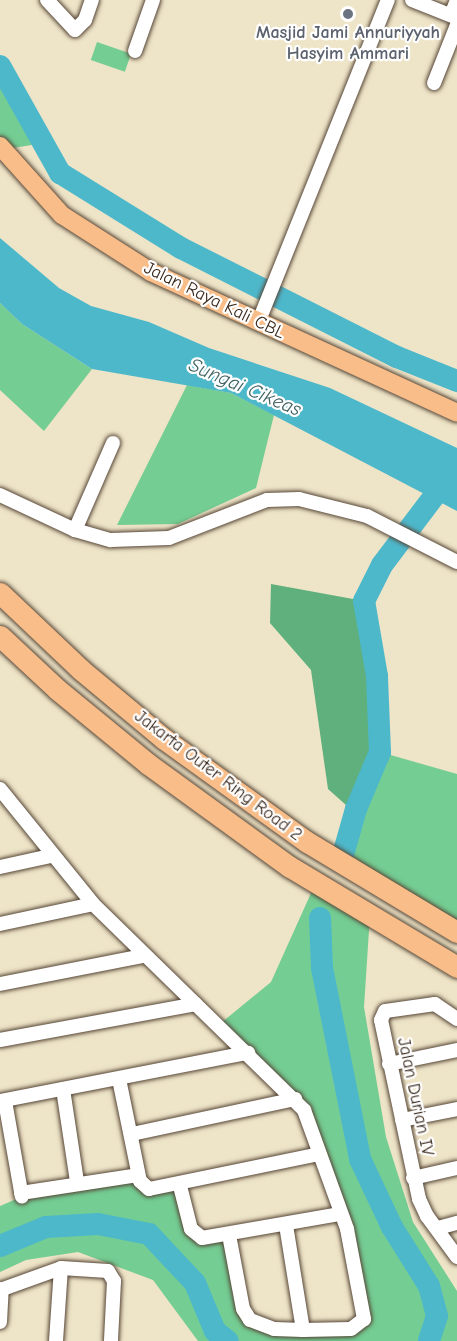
<!DOCTYPE html>
<style>
body{margin:0}
#map{position:relative;width:457px;height:1341px;overflow:hidden;background:#eee4c7;font-family:"Comic Neue",sans-serif}
div>[style]{position:absolute}
[style*='--x']{left:calc(var(--x)*1px);top:calc(var(--y)*1px);width:calc(var(--w)*1px);rotate:calc(var(--a)*1deg)}
.green>*{inset:0;background:#74cd93;transform-origin:0 0}
.forest>*{inset:0;background:#5fb07d}
.water>*{inset:0;background:#4eb8cb}
.river>*{height:22px;margin:-11px;padding:0 11px;transform-origin:11px;border-radius:11px;background:#4eb8cb}
.roads{filter:drop-shadow(0 0 2px #564637) drop-shadow(0 0 2px #564637)}
.minor>*{height:14px;margin:-7px;padding:0 7px;transform-origin:7px;border-radius:7px;background:#fff}
.major>*{height:18px;margin:-9px;padding:0 9px;transform-origin:9px;border-radius:9px;background:#f8bd88}
.highway>*{height:21px;margin:-10.5px;padding:0 10.5px;transform-origin:10.5px;border-radius:10.5px;background:#f8bd88}
.dots>*{width:16px;height:16px;translate:-50% -50%;box-sizing:border-box;border:3px solid #fff;border-radius:50%}
span{translate:-50% -50%;white-space:nowrap;text-align:center;line-height:1.15;-webkit-text-stroke:4.5px #fff;paint-order:stroke}
.worship-label{font-size:18px;color:#5b616d;font-weight:700}
.street-label{font-size:18px;color:#3b2a1e}
.water-label{font-size:20px;color:#436363;font-style:italic}
</style>
<div id="map">
<div class="green">
<div style="left:97px;top:42px;width:36px;height:19px;rotate:19deg"></div>
<div style="clip-path:polygon(0 84px,38px 144px,0 150px)"></div>
<div style="clip-path:polygon(0 303px,22px 324px,92px 369px,44px 431px,0 390px)"></div>
<div style="clip-path:polygon(187px 385px,231px 393px,274px 415px,256px 488px,178px 524px,117px 525px)"></div>
<div style="clip-path:polygon(380px 752px,457px 774px,457px 932px,341px 862px,355px 813px)"></div>
<div style="clip-path:polygon(316px 882px,370px 915px,364px 1007px,386px 1137px,413px 1222px,457px 1291px,457px 1341px,198px 1341px,153px 1280px,78px 1252px,26px 1260px,0 1272px,0 1206px,21px 1197px,140px 1181px,180px 1186px,191px 1229px,229px 1235px,250px 1321px,343px 1329px,366px 1312px,311px 1124px,221px 1023px,271px 982px)"></div>
</div>
<div class="forest">
<div style="clip-path:polygon(271px 584px,364px 601px,377px 676px,380px 752px,355px 813px,328px 789px,311px 670px,270px 623px)"></div>
</div>
<div class="water">
<div style="clip-path:polygon(0 238px,59px 288px,91px 306px,149px 322px,209px 348px,330px 388px,457px 448px,457px 511px,231px 393px,92px 369px,22px 324px,0 303px)"></div>
</div>
<div class="river">
<div style="--x:0;--y:66;--w:123;--a:60.7"></div>
<div style="--x:60;--y:173;--w:142;--a:31.8"></div>
<div style="--x:181;--y:248;--w:242;--a:26.8"></div>
<div style="--x:397;--y:357;--w:65;--a:21.8"></div>
<div style="--x:341;--y:862;--w:55;--a:-74.2"></div>
<div style="--x:356;--y:809;--w:62;--a:-67.2"></div>
<div style="--x:380;--y:752;--w:76;--a:-92.3"></div>
<div style="--x:377;--y:676;--w:76;--a:-99.8"></div>
<div style="--x:364;--y:601;--w:40;--a:-63.4"></div>
<div style="--x:382;--y:565;--w:93;--a:-52.9"></div>
<div style="--x:320;--y:918;--w:50;--a:87.7"></div>
<div style="--x:322;--y:968;--w:195;--a:78.7"></div>
<div style="--x:360;--y:1159;--w:75;--a:64.8"></div>
<div style="--x:392;--y:1227;--w:70;--a:57.9"></div>
<div style="--x:429;--y:1286;--w:31;--a:75"></div>
<div style="--x:437;--y:1316;--w:26;--a:108"></div>
<div style="--x:0;--y:1246;--w:50;--a:-22.4"></div>
<div style="--x:46;--y:1227;--w:52;--a:-3.3"></div>
<div style="--x:98;--y:1224;--w:52;--a:11.1"></div>
<div style="--x:149;--y:1234;--w:67;--a:46.8"></div>
<div style="--x:195;--y:1283;--w:52;--a:67.4"></div>
<div style="--x:215;--y:1331;--w:16;--a:38"></div>
</div>
<div class="roads">
<div class="minor">
<div style="--x:47;--y:0;--w:41;--a:47"></div>
<div style="--x:75;--y:30;--w:14;--a:-45"></div>
<div style="--x:85;--y:20;--w:21;--a:-71"></div>
<div style="--x:412;--y:0;--w:48;--a:21.8"></div>
<div style="--x:451;--y:15;--w:16;--a:-68"></div>
<div style="--x:135;--y:51;--w:54;--a:-70.6"></div>
<div style="--x:434;--y:83;--w:62;--a:-68.4"></div>
<div style="--x:258;--y:323;--w:348;--a:-68.1"></div>
<div style="--x:0;--y:495;--w:83;--a:25"></div>
<div style="--x:75;--y:530;--w:37;--a:16"></div>
<div style="--x:111;--y:540;--w:58;--a:-2"></div>
<div style="--x:169;--y:538;--w:105;--a:-21.2"></div>
<div style="--x:267;--y:500;--w:32;--a:-2"></div>
<div style="--x:299;--y:499;--w:70;--a:14"></div>
<div style="--x:367;--y:516;--w:101;--a:27.1"></div>
<div style="--x:75;--y:530;--w:95;--a:-66.4"></div>
<div style="--x:0;--y:789;--w:148;--a:51"></div>
<div style="--x:93;--y:904;--w:295;--a:44.3"></div>
<div style="--x:304;--y:1110;--w:127;--a:70.1"></div>
<div style="--x:347;--y:1229;--w:92;--a:79.3"></div>
<div style="--x:364;--y:1319;--w:16;--a:142"></div>
<div style="--x:351;--y:1329;--w:48;--a:178.8"></div>
<div style="--x:303;--y:1330;--w:29;--a:-178"></div>
<div style="--x:274;--y:1329;--w:26;--a:-159"></div>
<div style="--x:250;--y:1320;--w:13;--a:-122"></div>
<div style="--x:243;--y:1309;--w:75;--a:-100.7"></div>
<div style="--x:0;--y:867;--w:51;--a:-12.4"></div>
<div style="--x:0;--y:924;--w:95;--a:-12.1"></div>
<div style="--x:0;--y:984;--w:146;--a:-11.1"></div>
<div style="--x:457;--y:1019;--w:27;--a:-146"></div>
<div style="--x:435;--y:1004;--w:50;--a:172"></div>
<div style="--x:385;--y:1011;--w:10;--a:114"></div>
<div style="--x:381;--y:1020;--w:183;--a:78"></div>
<div style="--x:419;--y:1199;--w:19;--a:65"></div>
<div style="--x:427;--y:1216;--w:51;--a:53.8"></div>
<div style="--x:0;--y:1040;--w:199;--a:-10.4"></div>
<div style="--x:389;--y:1064;--w:69;--a:-11.6"></div>
<div style="--x:119;--y:1079;--w:104;--a:78.4"></div>
<div style="--x:140;--y:1181;--w:12;--a:42"></div>
<div style="--x:149;--y:1189;--w:174;--a:-11.6"></div>
<div style="--x:63;--y:1089;--w:94;--a:81.4"></div>
<div style="--x:0;--y:1101;--w:253;--a:-11"></div>
<div style="--x:5;--y:1101;--w:97;--a:80"></div>
<div style="--x:402;--y:1120;--w:56;--a:-11.3"></div>
<div style="--x:132;--y:1134;--w:167;--a:-12.1"></div>
<div style="--x:413;--y:1178;--w:45;--a:-12.8"></div>
<div style="--x:180;--y:1186;--w:44;--a:75.7"></div>
<div style="--x:191;--y:1229;--w:14;--a:39"></div>
<div style="--x:202;--y:1238;--w:139;--a:-9.9"></div>
<div style="--x:21;--y:1193;--w:118;--a:-8.7"></div>
<div style="--x:286;--y:1225;--w:106;--a:80.8"></div>
<div style="--x:438;--y:1228;--w:20;--a:-15"></div>
<div style="--x:0;--y:1290;--w:65;--a:-19.8"></div>
<div style="--x:61;--y:1268;--w:47;--a:3.7"></div>
<div style="--x:108;--y:1271;--w:12;--a:59"></div>
<div style="--x:114;--y:1281;--w:60;--a:92.9"></div>
<div style="--x:0;--y:1322;--w:33;--a:-87"></div>
<div style="--x:56;--y:1341;--w:73;--a:-86.1"></div>
</div>
<div class="major">
<div style="--x:0;--y:146;--w:93;--a:48.1"></div>
<div style="--x:62;--y:215;--w:106;--a:32.6"></div>
<div style="--x:151;--y:272;--w:337;--a:24.7"></div>
</div>
<div class="highway">
<div style="--x:0;--y:593;--w:110;--a:43.5"></div>
<div style="--x:80;--y:669;--w:109;--a:39.8"></div>
<div style="--x:164;--y:739;--w:176;--a:35.8"></div>
<div style="--x:307;--y:842;--w:175;--a:31"></div>
<div style="--x:0;--y:636;--w:79;--a:43"></div>
<div style="--x:58;--y:690;--w:117;--a:39.4"></div>
<div style="--x:148;--y:764;--w:175;--a:36"></div>
<div style="--x:290;--y:867;--w:195;--a:30.9"></div>
</div>
</div>
<div class="dots">
<div style="left:348px;top:14px;background:#6b7280"></div>
</div>
<div class="worship-label">
<span style="left:348px;top:44px">Masjid Jami Annuriyyah<br>Hasyim Ammari</span>
</div>
<div class="street-label">
<span style="left:214px;top:301px;rotate:26deg">Jalan Raya Kali CBL</span>
<span style="left:218px;top:776px;rotate:37deg">Jakarta Outer Ring Road 2</span>
<span style="left:415px;top:1097px;rotate:78deg">Jalan Durian IV</span>
</div>
<div class="water-label">
<span style="left:245px;top:387px;rotate:23deg">Sungai Cikeas</span>
</div>
</div>
